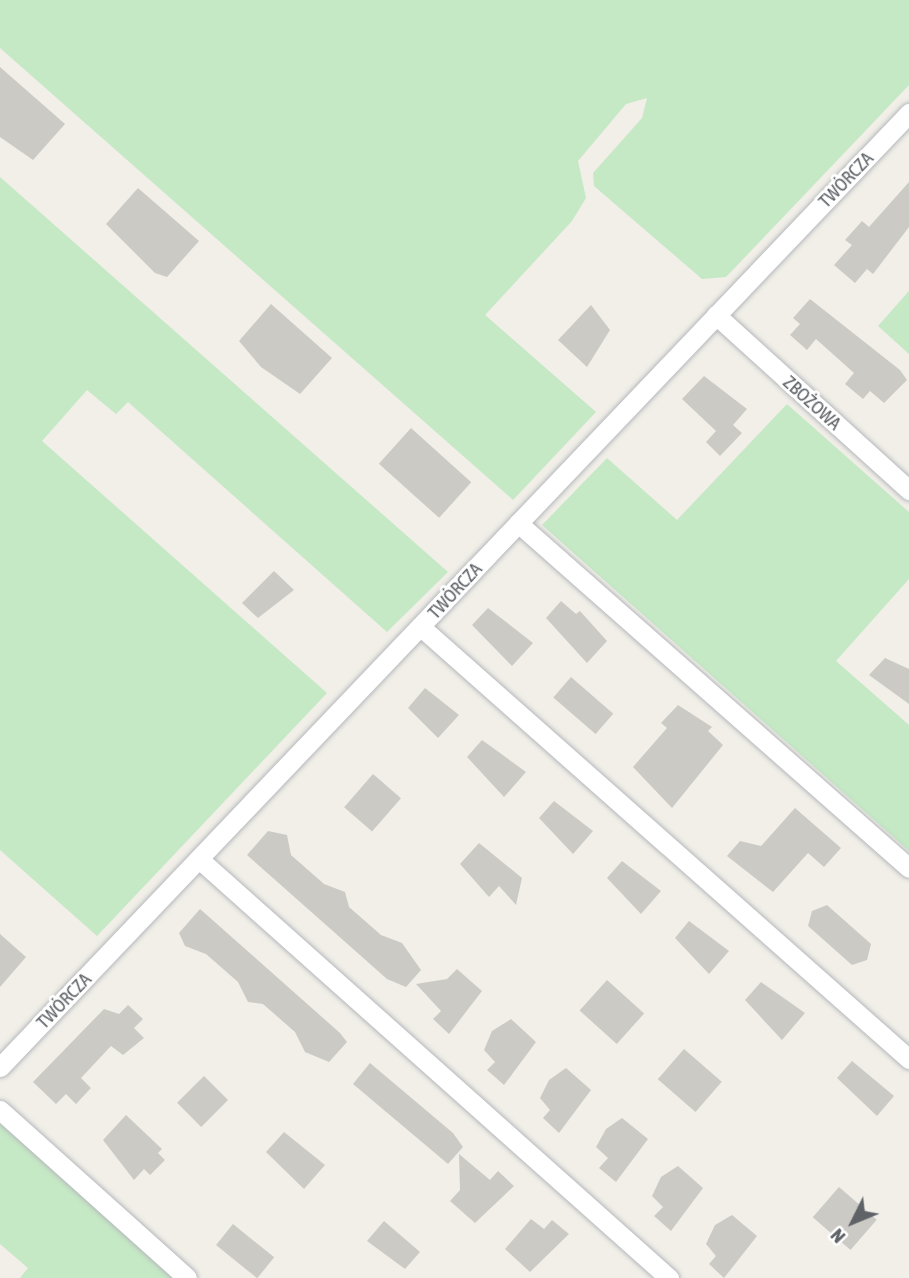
<!DOCTYPE html>
<meta charset="utf-8">
<style>
body{margin:0}
#map{position:relative;width:909px;height:1278px;overflow:hidden;background:#f1efe8;font-family:"Asap Condensed",sans-serif}
div>[style]{position:absolute}
[style*='--x']{left:calc(var(--x)*1px);top:calc(var(--y)*1px);width:calc(var(--w)*1px);rotate:calc(var(--a)*1deg)}
.green>*{inset:0;background:#c5e8c5}
.building>*{inset:0;background:#cccac5;transform-origin:0 0}
.roads{filter:drop-shadow(0 0 2px #b5b8bc) drop-shadow(0 0 2px #b5b8bc)}
.minor>*{height:19px;margin:-9.5px;padding:0 9.5px;transform-origin:9.5px;border-radius:9.5px;background:#fff}
span{translate:-50% -50%;white-space:nowrap;text-align:center;line-height:1.15;-webkit-text-stroke:6px #fff;paint-order:stroke}
.street-label{font-size:19px;color:#5f6368}
.north{position:absolute;left:818px;top:1187px;width:70px;height:70px;-webkit-text-stroke:5px #fff;paint-order:stroke;rotate:227deg;font-size:19px;font-weight:700;line-height:28px;text-align:center;color:#5f6368}
.north::after{content:'';display:block;margin:auto;width:24px;height:32px;background:#5f6368;clip-path:polygon(50% 0,100% 100%,50% 72%,0 100%)}
</style>
<div id="map">
<div class="green">
<div style="clip-path:polygon(0 0,909px 0,909px 85px,726px 277px,702px 279px,594px 186px,593px 173px,642px 118px,647px 98px,626px 104px,578px 161px,586px 198px,572px 221px,485px 315px,596px 412px,513px 500px,0 48px)"></div>
<div style="clip-path:polygon(0 177px,448px 572px,387px 632px,128px 402px,116px 414px,87px 390px,42px 441px,327px 693px,97px 936px,0 850px)"></div>
<div style="clip-path:polygon(909px 291px,909px 354px,878px 326px)"></div>
<div style="clip-path:polygon(787px 404px,909px 512px,909px 579px,836px 661px,909px 725px,909px 851px,542px 525px,607px 458px,677px 520px)"></div>
<div style="clip-path:polygon(0 1124px,47px 1165px,175px 1278px,20px 1278px,28px 1268px,0 1244px)"></div>
</div>
<div class="building">
<div style="clip-path:polygon(0 67px,65px 124px,33px 160px,0 137px)"></div>
<div style="clip-path:polygon(909px 182px,909px 227px,873px 274px,867px 269px,855px 283px,834px 265px,852px 245px,845px 240px,862px 221px,869px 227px)"></div>
<div style="clip-path:polygon(138px 188px,199px 241px,167px 277px,155px 273px,106px 224px)"></div>
<div style="clip-path:polygon(810px 299px,900px 370px,907px 380px,884px 403px,870px 391px,863px 399px,845px 384px,854px 373px,816px 339px,807px 350px,790px 335px,800px 324px,793px 318px)"></div>
<div style="clip-path:polygon(271px 304px,332px 358px,300px 394px,261px 367px,239px 341px)"></div>
<div style="clip-path:polygon(591px 305px,610px 330px,587px 367px,558px 340px)"></div>
<div style="clip-path:polygon(704px 376px,747px 409px,733px 425px,742px 433px,720px 456px,706px 442px,716px 431px,682px 399px)"></div>
<div style="left:411px;top:428px;width:81px;height:48px;rotate:42deg"></div>
<div style="clip-path:polygon(274px 571px,294px 590px,258px 618px,242px 603px)"></div>
<div style="clip-path:polygon(561px 601px,576px 614px,580px 611px,607px 641px,587px 663px,546px 618px)"></div>
<div style="clip-path:polygon(488px 608px,533px 643px,512px 666px,472px 625px)"></div>
<div style="clip-path:polygon(885px 658px,909px 669px,909px 704px,869px 675px)"></div>
<div style="left:571px;top:677px;width:56px;height:27px;rotate:41deg"></div>
<div style="clip-path:polygon(425px 688px,459px 715px,438px 738px,408px 708px)"></div>
<div style="clip-path:polygon(678px 705px,712px 727px,708px 731px,723px 745px,672px 808px,633px 767px,667px 728px,661px 723px)"></div>
<div style="clip-path:polygon(482px 740px,526px 772px,504px 797px,467px 757px)"></div>
<div style="left:373px;top:774px;width:37px;height:44px;rotate:41deg"></div>
<div style="clip-path:polygon(554px 801px,593px 831px,573px 854px,539px 818px)"></div>
<div style="clip-path:polygon(795px 808px,841px 848px,824px 867px,808px 853px,773px 892px,727px 856px,740px 841px,761px 846px)"></div>
<div style="clip-path:polygon(268px 831px,287px 835px,291px 855px,324px 884px,345px 892px,349px 907px,381px 935px,402px 943px,421px 970px,406px 987px,387px 979px,247px 855px)"></div>
<div style="clip-path:polygon(479px 843px,522px 878px,516px 905px,499px 886px,489px 897px,460px 864px)"></div>
<div style="clip-path:polygon(622px 861px,661px 891px,641px 914px,607px 878px)"></div>
<div style="clip-path:polygon(827px 905px,871px 944px,867px 960px,852px 965px,808px 926px,812px 911px)"></div>
<div style="clip-path:polygon(200px 909px,340px 1033px,347px 1042px,329px 1062px,305px 1052px,295px 1032px,263px 1004px,248px 1002px,238px 982px,206px 954px,185px 946px,179px 933px)"></div>
<div style="clip-path:polygon(689px 921px,729px 951px,709px 974px,675px 938px)"></div>
<div style="clip-path:polygon(0 934px,26px 957px,0 987px)"></div>
<div style="clip-path:polygon(457px 969px,482px 991px,449px 1034px,433px 1019px,441px 1011px,416px 984px,447px 979px)"></div>
<div style="left:607px;top:980px;width:50px;height:41px;rotate:42deg"></div>
<div style="clip-path:polygon(761px 982px,805px 1013px,782px 1040px,745px 1000px)"></div>
<div style="clip-path:polygon(128px 1005px,143px 1019px,134px 1028px,144px 1038px,123px 1055px,111px 1046px,81px 1078px,91px 1088px,76px 1104px,66px 1094px,56px 1104px,33px 1082px,104px 1009px,119px 1014px)"></div>
<div style="clip-path:polygon(511px 1019px,536px 1042px,504px 1085px,487px 1070px,495px 1062px,484px 1050px,492px 1031px)"></div>
<div style="left:684px;top:1049px;width:50px;height:40px;rotate:41deg"></div>
<div style="clip-path:polygon(852px 1061px,894px 1096px,877px 1116px,837px 1078px)"></div>
<div style="clip-path:polygon(370px 1063px,453px 1133px,463px 1147px,448px 1164px,353px 1084px)"></div>
<div style="clip-path:polygon(566px 1068px,591px 1090px,559px 1133px,543px 1118px,550px 1110px,540px 1098px,549px 1080px)"></div>
<div style="left:204px;top:1076px;width:34px;height:38px;rotate:45deg"></div>
<div style="clip-path:polygon(126px 1115px,162px 1149px,158px 1153px,165px 1160px,150px 1175px,144px 1169px,134px 1180px,103px 1140px)"></div>
<div style="clip-path:polygon(622px 1118px,648px 1139px,616px 1182px,599px 1168px,608px 1158px,596px 1147px,606px 1129px)"></div>
<div style="clip-path:polygon(284px 1132px,325px 1165px,304px 1189px,266px 1152px)"></div>
<div style="clip-path:polygon(459px 1154px,490px 1180px,498px 1171px,514px 1186px,475px 1223px,450px 1201px,460px 1190px)"></div>
<div style="clip-path:polygon(678px 1166px,703px 1188px,671px 1231px,654px 1216px,663px 1207px,652px 1196px,661px 1177px)"></div>
<div style="left:839px;top:1187px;width:50px;height:40px;rotate:41deg"></div>
<div style="clip-path:polygon(732px 1215px,757px 1236px,724px 1278px,709px 1264px,716px 1256px,706px 1244px,715px 1225px)"></div>
<div style="clip-path:polygon(531px 1219px,544px 1229px,552px 1220px,569px 1234px,530px 1272px,505px 1249px)"></div>
<div style="clip-path:polygon(384px 1221px,420px 1252px,405px 1269px,367px 1241px)"></div>
<div style="left:233px;top:1224px;width:53px;height:27px;rotate:39deg"></div>
</div>
<div class="roads">
<div class="minor">
<div style="--x:716;--y:315;--w:261;--a:42.2"></div>
<div style="--x:518;--y:523;--w:521;--a:41.42"></div>
<div style="--x:421;--y:627;--w:652;--a:41.52"></div>
<div style="--x:199;--y:859;--w:630;--a:41.72"></div>
<div style="--x:0;--y:1067;--w:1318;--a:-46.38"></div>
<div style="--x:0;--y:1110;--w:251;--a:41.9"></div>
</div>
</div>
<div class="street-label">
<span style="left:846px;top:180px;rotate:-46deg">TWÓRCZA</span>
<span style="left:812px;top:403px;rotate:42deg">ZBOŻOWA</span>
<span style="left:455px;top:591px;rotate:-47deg">TWÓRCZA</span>
<span style="left:64px;top:1001px;rotate:-46deg">TWÓRCZA</span>
</div>
<div class="north">N</div>
</div>
